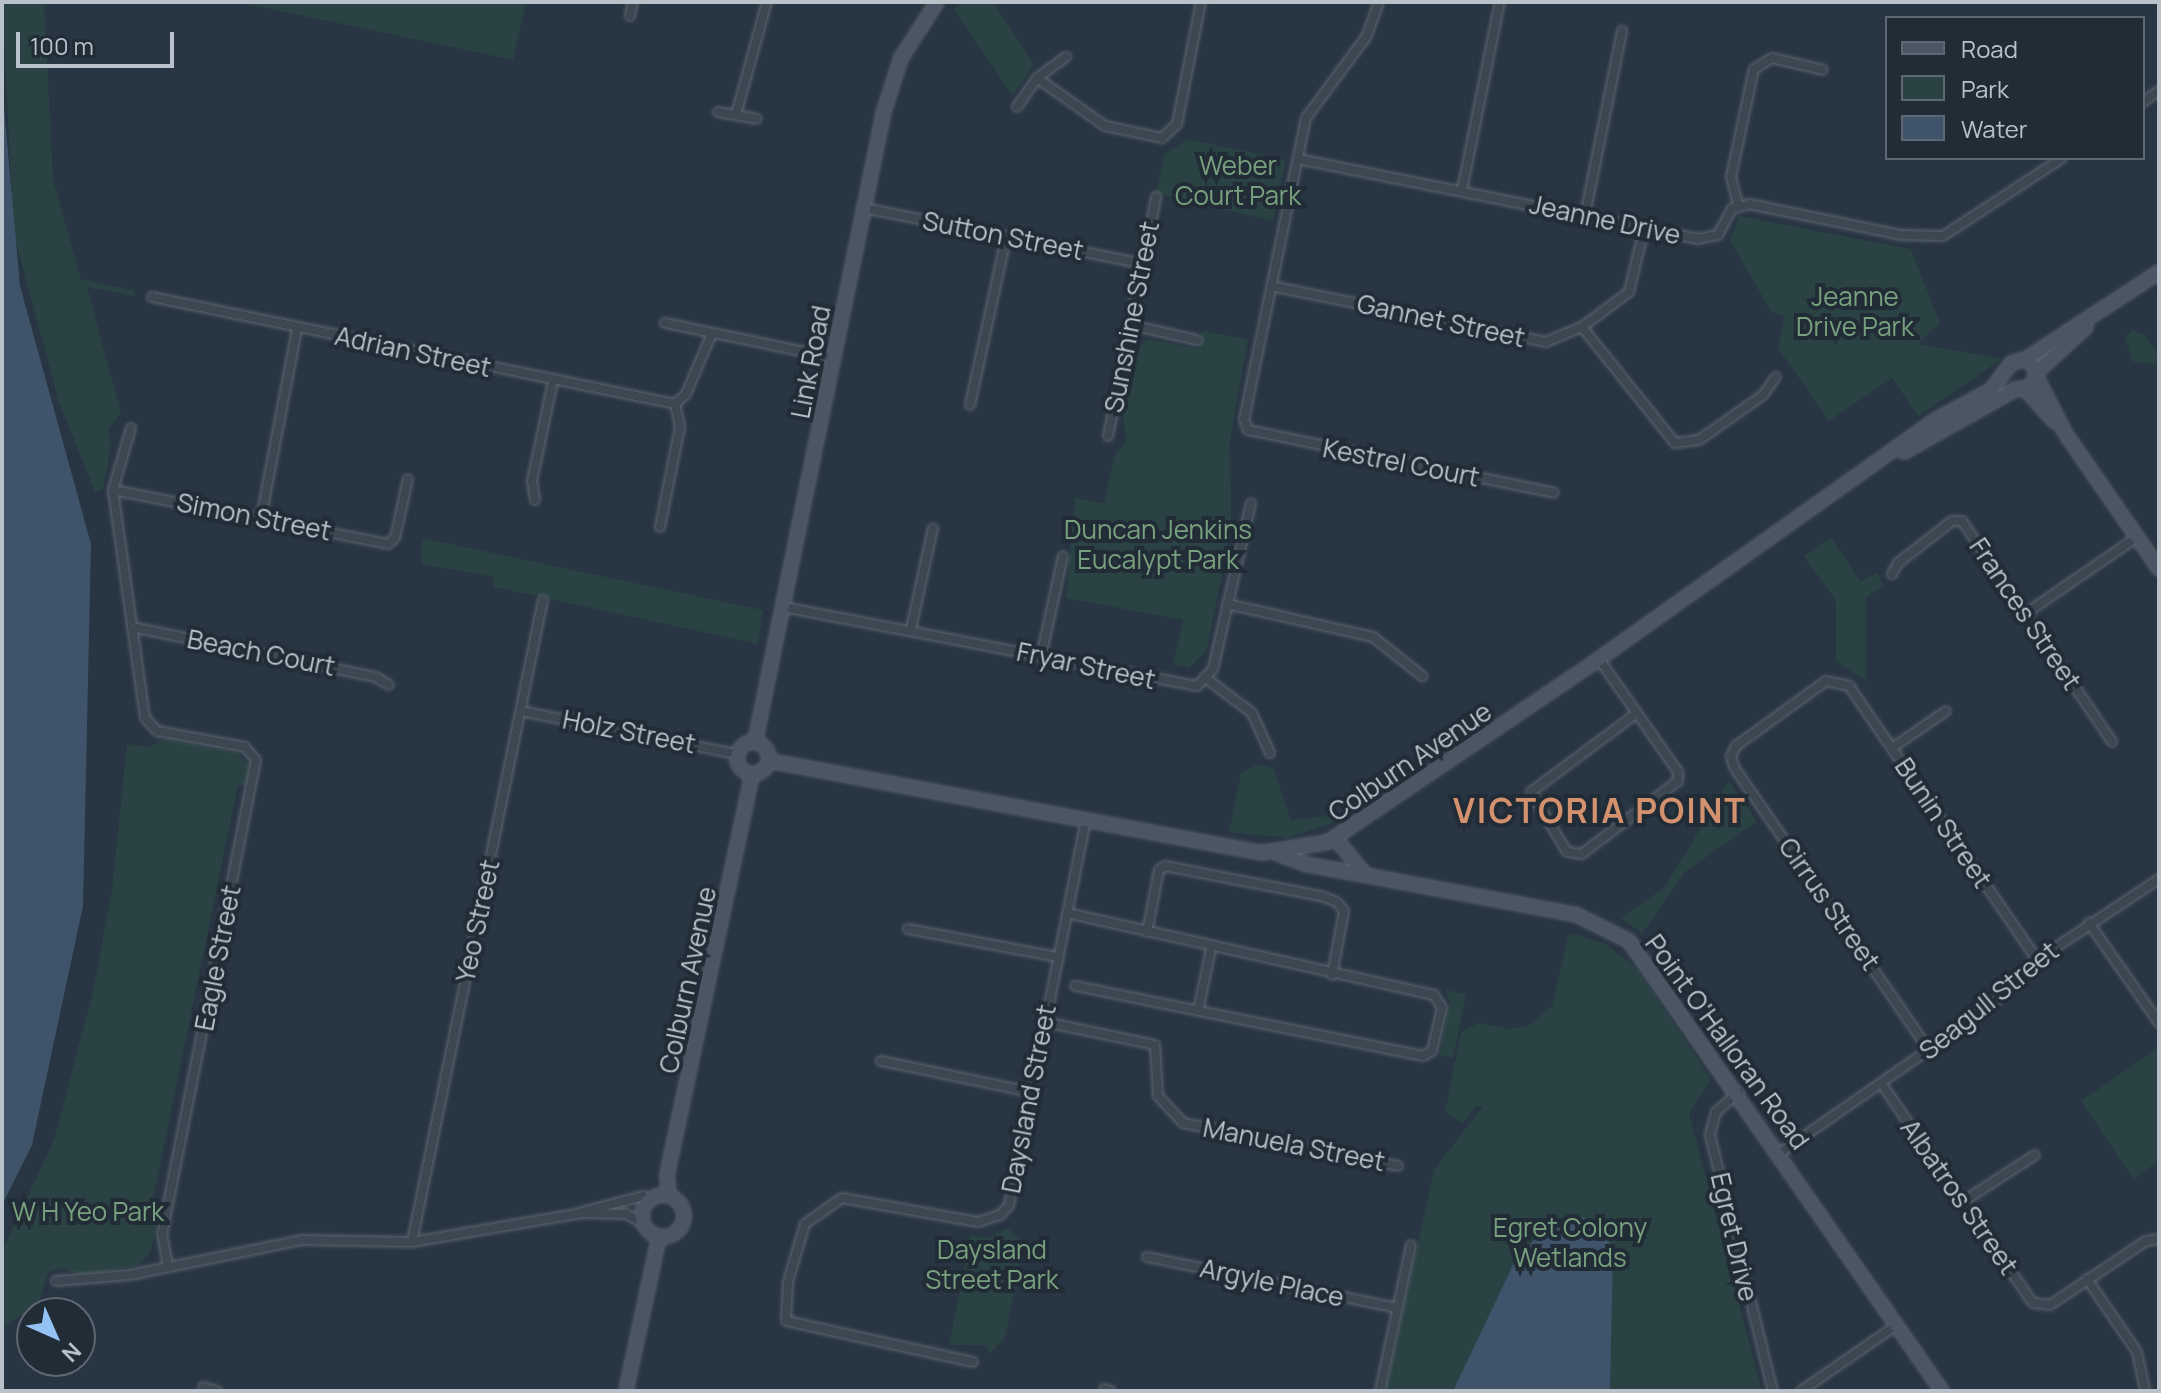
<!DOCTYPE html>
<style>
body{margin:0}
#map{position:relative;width:2161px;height:1393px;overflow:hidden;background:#283542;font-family:Manrope,sans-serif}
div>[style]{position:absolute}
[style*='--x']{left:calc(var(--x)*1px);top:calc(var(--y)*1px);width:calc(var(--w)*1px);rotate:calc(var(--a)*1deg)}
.green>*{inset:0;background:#2a4243}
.water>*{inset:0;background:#3f546a}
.roads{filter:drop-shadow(0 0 2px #5a656f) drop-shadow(0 0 2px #5a656f)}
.street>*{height:8px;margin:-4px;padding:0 4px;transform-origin:4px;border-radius:4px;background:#3c4752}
.secondary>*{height:12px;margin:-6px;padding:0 6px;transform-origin:6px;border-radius:6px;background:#4a5664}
.secondary>.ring{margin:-6px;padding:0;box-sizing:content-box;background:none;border:12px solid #4a5664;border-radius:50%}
span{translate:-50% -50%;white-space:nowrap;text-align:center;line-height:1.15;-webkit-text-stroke:8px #212c37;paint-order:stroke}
.park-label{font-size:26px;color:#78a07e}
.street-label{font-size:26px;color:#b9c2cb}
.district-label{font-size:34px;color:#d3916d;font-weight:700;letter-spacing:2px}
.frame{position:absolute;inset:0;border:4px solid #b9c2cb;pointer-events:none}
.legend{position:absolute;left:1885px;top:16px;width:260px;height:144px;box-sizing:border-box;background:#212c37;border:2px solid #5e6872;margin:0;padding:10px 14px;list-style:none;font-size:24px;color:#b9c2cb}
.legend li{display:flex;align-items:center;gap:16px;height:40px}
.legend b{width:40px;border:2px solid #5e6872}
.north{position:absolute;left:16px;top:1297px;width:80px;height:80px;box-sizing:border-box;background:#212c37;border:2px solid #5e6872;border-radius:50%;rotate:135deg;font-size:22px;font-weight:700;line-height:32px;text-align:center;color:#b9c2cb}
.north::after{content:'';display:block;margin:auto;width:28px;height:36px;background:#95c2f5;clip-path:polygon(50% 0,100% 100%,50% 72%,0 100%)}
.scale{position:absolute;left:16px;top:32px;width:158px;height:36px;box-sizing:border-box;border:4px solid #b9c2cb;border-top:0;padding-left:10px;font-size:24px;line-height:28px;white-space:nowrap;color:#b9c2cb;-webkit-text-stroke:6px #212c37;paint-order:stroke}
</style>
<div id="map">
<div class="green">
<div style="clip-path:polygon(2px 2px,44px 2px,53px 179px,81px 279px,135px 291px,134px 296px,87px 287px,121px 413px,108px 429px,111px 447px,103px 489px,95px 492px,59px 402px,14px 235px)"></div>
<div style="clip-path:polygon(237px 2px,526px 2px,513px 60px)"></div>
<div style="clip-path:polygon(963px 2px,993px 2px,1034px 64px,1013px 96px,954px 10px)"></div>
<div style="clip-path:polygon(1188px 139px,1286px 160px,1273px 221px,1155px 193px,1165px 154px)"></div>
<div style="clip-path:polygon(1739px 216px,1911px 249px,1940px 323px,1918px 344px,2002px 359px,1918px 416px,1892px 378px,1829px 421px,1778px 348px,1785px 317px,1771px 311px,1730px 241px)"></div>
<div style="clip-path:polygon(2133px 330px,2144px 335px,2159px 356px,2159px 365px,2132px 361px,2125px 337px)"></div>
<div style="clip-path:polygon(1202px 331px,1248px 339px,1230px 440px,1231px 528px,1207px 650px,1189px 668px,1173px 664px,1183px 620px,1066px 598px,1075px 498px,1104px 503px,1115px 454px,1127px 441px,1123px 419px,1138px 347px,1149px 339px,1198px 349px)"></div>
<div style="clip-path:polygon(422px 538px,763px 610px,758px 644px,494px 587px,493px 577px,421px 564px)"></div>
<div style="clip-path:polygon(1831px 538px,1861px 582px,1877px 572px,1884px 586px,1866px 597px,1866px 681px,1836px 661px,1836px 601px,1804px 556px)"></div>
<div style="clip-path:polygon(163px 739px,238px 753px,249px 766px,246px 785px,238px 785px,151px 1208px,160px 1210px,151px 1251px,137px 1266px,80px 1275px,63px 1268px,48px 1272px,38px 1305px,2px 1327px,2px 1251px,54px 1140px,93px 992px,112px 889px,127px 744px,150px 747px)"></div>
<div style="clip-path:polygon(1257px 765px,1273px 767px,1291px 820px,1328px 816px,1368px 800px,1336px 822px,1287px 838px,1229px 832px,1241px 773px)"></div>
<div style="clip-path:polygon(1729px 781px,1757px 821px,1685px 872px,1642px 934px,1621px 918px,1665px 887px)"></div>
<div style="clip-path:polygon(1569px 933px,1606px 944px,1636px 968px,1711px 1079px,1689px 1114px,1762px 1391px,1386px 1391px,1434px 1170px,1483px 1106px,1476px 1106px,1462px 1124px,1445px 1112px,1461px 1032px,1478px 1023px,1510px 1029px,1529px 1025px,1552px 1006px)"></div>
<div style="clip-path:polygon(1445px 990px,1466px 994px,1453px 1058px,1439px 1055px,1450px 1002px)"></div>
<div style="clip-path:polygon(2159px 1047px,2159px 1161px,2133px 1179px,2081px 1101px)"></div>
<div style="clip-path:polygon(1008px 1228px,1024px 1243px,1005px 1338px,990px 1353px,985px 1345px,949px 1345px,971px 1235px,987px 1238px)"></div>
</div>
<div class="water">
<div style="clip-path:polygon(2px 85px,20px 286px,91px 544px,83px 906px,32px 1145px,2px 1205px)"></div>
<div style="clip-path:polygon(1583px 1217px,1613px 1246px,1610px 1391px,1453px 1391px,1513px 1265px,1544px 1228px)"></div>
</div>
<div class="roads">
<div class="street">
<div style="--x:1379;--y:2;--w:37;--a:110"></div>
<div style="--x:1366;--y:37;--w:101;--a:126.5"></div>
<div style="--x:1306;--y:118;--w:307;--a:101.6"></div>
<div style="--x:1244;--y:419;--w:12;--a:70"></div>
<div style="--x:1248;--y:430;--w:312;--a:11.6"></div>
<div style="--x:630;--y:16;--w:14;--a:-78"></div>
<div style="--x:1037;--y:78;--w:83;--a:35.2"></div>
<div style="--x:1105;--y:126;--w:58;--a:11.9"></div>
<div style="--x:1162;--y:138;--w:21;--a:-43"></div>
<div style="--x:1177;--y:124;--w:124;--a:-78.9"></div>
<div style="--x:2143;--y:102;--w:19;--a:-35"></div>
<div style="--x:1017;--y:107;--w:35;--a:-55"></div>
<div style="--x:1037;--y:78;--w:36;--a:-36"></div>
<div style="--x:718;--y:112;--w:39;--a:10"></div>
<div style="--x:736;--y:115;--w:117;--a:-74.7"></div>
<div style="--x:1298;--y:159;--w:407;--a:11.3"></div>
<div style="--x:1697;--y:239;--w:21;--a:-11"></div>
<div style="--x:1718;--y:235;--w:30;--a:-62"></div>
<div style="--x:1732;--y:209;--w:18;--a:-16"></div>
<div style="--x:1749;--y:204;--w:156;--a:11.5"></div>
<div style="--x:1902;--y:235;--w:41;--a:1.4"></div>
<div style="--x:1943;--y:236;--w:142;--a:-33.2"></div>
<div style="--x:1462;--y:190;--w:192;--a:-78.6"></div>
<div style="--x:1738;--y:205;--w:29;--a:-104"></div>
<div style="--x:1731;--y:177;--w:110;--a:-78"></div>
<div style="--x:1754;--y:69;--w:21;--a:-31"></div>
<div style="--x:1772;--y:58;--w:52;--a:13.2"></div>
<div style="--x:864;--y:208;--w:285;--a:11.3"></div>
<div style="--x:1585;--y:215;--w:188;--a:-78.6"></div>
<div style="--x:1271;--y:286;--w:281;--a:11.5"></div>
<div style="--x:1546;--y:342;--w:39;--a:-23"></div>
<div style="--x:1582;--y:327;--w:59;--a:-36.7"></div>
<div style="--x:1629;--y:292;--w:65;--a:-76.6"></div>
<div style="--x:152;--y:297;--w:534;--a:11.56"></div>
<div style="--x:665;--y:323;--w:173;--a:11.7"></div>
<div style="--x:1131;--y:325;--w:68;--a:12.8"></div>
<div style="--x:1582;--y:327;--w:149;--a:51.3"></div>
<div style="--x:1675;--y:443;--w:24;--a:-7"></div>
<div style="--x:1699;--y:440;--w:78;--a:-35.1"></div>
<div style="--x:1763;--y:395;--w:22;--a:-54"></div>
<div style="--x:970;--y:405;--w:171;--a:-77.8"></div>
<div style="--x:131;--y:428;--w:65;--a:106.2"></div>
<div style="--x:113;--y:490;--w:230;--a:82"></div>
<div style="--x:145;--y:718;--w:18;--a:47"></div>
<div style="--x:157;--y:731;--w:89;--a:10.3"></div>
<div style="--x:245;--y:747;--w:17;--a:50"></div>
<div style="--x:256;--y:760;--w:482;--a:101.2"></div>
<div style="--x:162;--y:1233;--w:35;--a:80"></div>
<div style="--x:1108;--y:436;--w:244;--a:-78.6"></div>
<div style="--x:113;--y:490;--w:280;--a:11.1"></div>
<div style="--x:388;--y:544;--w:9;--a:-41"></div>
<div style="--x:395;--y:538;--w:60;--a:-77.6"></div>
<div style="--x:535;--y:500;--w:19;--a:-99"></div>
<div style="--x:532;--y:481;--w:102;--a:-78.1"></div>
<div style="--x:261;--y:518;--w:192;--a:-79.2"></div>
<div style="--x:660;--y:527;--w:102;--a:-78.7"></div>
<div style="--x:680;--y:427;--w:24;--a:-102"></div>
<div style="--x:675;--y:404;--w:15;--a:-42"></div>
<div style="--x:686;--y:394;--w:66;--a:-66.9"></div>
<div style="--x:1892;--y:574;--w:13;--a:-61"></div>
<div style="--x:1898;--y:563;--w:68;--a:-37.9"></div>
<div style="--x:1952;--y:521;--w:10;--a:0"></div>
<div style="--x:1962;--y:521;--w:267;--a:55.8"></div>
<div style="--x:1227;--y:604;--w:150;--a:12.7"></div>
<div style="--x:1373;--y:637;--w:63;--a:38.5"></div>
<div style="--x:783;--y:607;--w:421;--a:10.8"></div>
<div style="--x:1197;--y:686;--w:23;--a:-47"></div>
<div style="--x:1213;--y:669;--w:170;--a:-77.1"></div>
<div style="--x:2025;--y:614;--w:136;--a:-34.5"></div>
<div style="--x:132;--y:627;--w:249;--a:11.6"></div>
<div style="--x:376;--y:677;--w:15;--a:32"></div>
<div style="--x:911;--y:629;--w:103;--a:-77.7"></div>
<div style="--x:1041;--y:657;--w:103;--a:-77.7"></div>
<div style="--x:1599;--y:659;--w:138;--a:55"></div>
<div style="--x:1678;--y:772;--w:9;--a:90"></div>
<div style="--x:1678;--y:781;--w:121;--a:142.8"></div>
<div style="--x:1582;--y:854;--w:15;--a:-172"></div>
<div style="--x:1567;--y:852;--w:70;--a:-121"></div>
<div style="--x:1531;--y:792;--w:132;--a:-36.7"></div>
<div style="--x:1207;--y:679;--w:56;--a:37.1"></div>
<div style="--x:1252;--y:713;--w:44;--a:65.8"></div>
<div style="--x:521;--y:711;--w:220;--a:11.3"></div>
<div style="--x:1892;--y:748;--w:65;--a:-34.4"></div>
<div style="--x:1067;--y:913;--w:376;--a:12.6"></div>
<div style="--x:1434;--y:995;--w:15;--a:58"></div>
<div style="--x:1442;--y:1008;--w:44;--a:103.1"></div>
<div style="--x:1432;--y:1051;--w:10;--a:151"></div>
<div style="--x:1423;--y:1056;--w:355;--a:-168.6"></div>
<div style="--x:2089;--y:923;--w:122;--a:55"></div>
<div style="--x:908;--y:929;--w:153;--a:10.6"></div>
<div style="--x:1147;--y:932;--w:63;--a:-79"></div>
<div style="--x:1159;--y:870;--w:7;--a:-34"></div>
<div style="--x:1165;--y:866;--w:159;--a:10.9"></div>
<div style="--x:1321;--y:896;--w:17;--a:21"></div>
<div style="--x:1337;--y:902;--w:11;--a:52"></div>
<div style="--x:1344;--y:911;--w:65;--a:100.6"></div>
<div style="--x:1198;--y:1011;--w:63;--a:-78.2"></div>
<div style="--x:1045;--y:1022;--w:112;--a:11.8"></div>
<div style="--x:1155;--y:1045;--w:51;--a:86.6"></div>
<div style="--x:1158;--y:1096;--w:37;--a:47"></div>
<div style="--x:1183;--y:1123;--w:219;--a:11.3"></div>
<div style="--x:1929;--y:1050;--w:341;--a:-124.6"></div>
<div style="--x:1735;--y:769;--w:13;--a:-108"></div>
<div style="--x:1731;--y:757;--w:12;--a:-66"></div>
<div style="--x:1736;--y:746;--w:111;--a:-35.8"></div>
<div style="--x:1826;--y:681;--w:24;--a:12"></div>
<div style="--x:1849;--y:686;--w:332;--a:55.5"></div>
<div style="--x:881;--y:1061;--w:153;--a:11.7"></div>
<div style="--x:1881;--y:1083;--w:267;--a:55.4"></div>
<div style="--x:2033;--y:1303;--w:17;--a:7"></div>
<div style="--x:2050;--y:1305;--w:115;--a:-33.7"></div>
<div style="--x:2146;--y:1241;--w:13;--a:-9"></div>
<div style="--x:1739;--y:1092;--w:30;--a:139"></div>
<div style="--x:1716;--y:1112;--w:24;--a:105"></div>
<div style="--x:1710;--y:1135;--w:264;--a:76.2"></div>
<div style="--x:1780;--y:1153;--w:254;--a:-34.8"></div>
<div style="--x:1989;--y:1008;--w:68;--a:-45"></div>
<div style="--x:2037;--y:960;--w:146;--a:-33.6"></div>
<div style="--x:1961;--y:1203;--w:88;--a:-33"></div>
<div style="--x:582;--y:1212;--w:63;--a:-14.7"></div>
<div style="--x:643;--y:1196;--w:7;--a:45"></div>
<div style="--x:412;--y:1242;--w:655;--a:-78.47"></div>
<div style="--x:1147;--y:1257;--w:256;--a:11.5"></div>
<div style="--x:2087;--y:1279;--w:88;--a:55.6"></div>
<div style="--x:2137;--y:1352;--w:40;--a:78"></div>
<div style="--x:56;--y:1281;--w:74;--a:-4.6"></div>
<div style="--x:130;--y:1275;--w:176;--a:-11.5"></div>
<div style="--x:302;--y:1240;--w:110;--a:1"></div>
<div style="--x:412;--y:1242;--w:171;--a:-9.7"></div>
<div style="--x:581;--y:1213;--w:45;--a:1.3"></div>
<div style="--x:626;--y:1214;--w:19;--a:28"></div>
<div style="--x:973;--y:1362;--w:191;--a:-167.6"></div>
<div style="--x:786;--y:1321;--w:39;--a:-87"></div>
<div style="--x:788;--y:1282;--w:60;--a:-73.7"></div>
<div style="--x:805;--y:1224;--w:45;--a:-35.1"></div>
<div style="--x:842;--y:1198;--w:138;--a:10"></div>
<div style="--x:978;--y:1222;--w:23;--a:-18"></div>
<div style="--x:1000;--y:1215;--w:13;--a:-48"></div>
<div style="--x:1009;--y:1205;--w:394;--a:-78.7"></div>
<div style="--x:203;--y:1387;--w:15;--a:16"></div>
<div style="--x:1104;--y:1389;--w:7;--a:16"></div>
<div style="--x:1380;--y:1391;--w:149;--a:-78"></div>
<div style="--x:1801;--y:1391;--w:118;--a:-34.6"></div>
</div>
<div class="secondary">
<div style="--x:2038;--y:371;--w:65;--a:-42.5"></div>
<div style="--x:2037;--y:378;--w:62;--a:63"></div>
<div style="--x:2065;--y:433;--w:165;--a:55.3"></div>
<div style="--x:2026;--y:390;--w:43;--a:47.8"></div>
<div style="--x:1904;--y:452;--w:129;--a:-29.4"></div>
<div style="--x:2016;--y:389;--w:14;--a:-4"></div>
<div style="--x:2030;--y:388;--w:19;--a:-65"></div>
<div style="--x:2038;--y:371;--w:17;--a:-135"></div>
<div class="ring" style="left:737px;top:742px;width:20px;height:20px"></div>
<div style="--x:755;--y:742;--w:644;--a:-78.45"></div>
<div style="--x:884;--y:111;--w:56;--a:-72.2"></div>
<div style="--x:901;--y:58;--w:67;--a:-57.3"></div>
<div style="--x:770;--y:761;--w:500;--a:10.6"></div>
<div style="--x:1261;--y:853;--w:68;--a:-9.3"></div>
<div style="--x:1328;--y:842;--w:327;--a:-34"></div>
<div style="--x:1599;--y:659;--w:409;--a:-35.4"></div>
<div style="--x:1932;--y:422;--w:67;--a:-28.5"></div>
<div style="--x:1991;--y:390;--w:34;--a:-53"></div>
<div style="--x:2011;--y:363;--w:16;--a:-15"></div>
<div style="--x:2026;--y:359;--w:159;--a:-33.2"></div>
<div style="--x:1336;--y:839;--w:44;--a:50.5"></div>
<div style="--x:1278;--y:854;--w:29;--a:20"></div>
<div style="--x:1305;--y:864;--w:277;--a:10.6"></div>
<div style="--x:1577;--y:915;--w:58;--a:26.6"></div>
<div style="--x:1629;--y:941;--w:548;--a:55.18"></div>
<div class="ring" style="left:642px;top:1195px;width:30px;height:30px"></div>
<div style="--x:669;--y:1195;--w:20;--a:-96"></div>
<div style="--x:667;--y:1175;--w:409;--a:-78"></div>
<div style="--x:626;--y:1391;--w:157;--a:-77.9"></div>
</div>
</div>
<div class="park-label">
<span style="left:1238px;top:181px">Weber<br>Court Park</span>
<span style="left:1855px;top:312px">Jeanne<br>Drive Park</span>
<span style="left:1158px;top:545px">Duncan Jenkins<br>Eucalypt Park</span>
<span style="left:88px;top:1212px">W H Yeo Park</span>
<span style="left:1570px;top:1243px">Egret Colony<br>Wetlands</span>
<span style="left:992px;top:1265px">Daysland<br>Street Park</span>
</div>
<div class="street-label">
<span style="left:1605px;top:220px;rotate:12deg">Jeanne Drive</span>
<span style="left:1003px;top:236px;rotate:11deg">Sutton Street</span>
<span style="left:1132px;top:317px;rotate:-79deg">Sunshine Street</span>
<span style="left:1441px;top:321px;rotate:12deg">Gannet Street</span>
<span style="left:413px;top:352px;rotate:12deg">Adrian Street</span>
<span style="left:811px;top:362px;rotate:-79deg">Link Road</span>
<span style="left:1401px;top:463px;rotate:11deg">Kestrel Court</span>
<span style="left:254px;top:517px;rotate:11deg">Simon Street</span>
<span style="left:2025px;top:614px;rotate:56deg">Frances Street</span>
<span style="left:261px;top:653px;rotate:11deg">Beach Court</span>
<span style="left:1086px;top:666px;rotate:12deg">Fryar Street</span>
<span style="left:629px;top:732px;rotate:11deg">Holz Street</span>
<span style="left:1410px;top:762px;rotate:-34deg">Colburn Avenue</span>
<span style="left:1943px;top:823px;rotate:56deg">Bunin Street</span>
<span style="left:1829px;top:904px;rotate:55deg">Cirrus Street</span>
<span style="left:478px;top:921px;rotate:-78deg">Yeo Street</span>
<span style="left:218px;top:958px;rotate:-79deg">Eagle Street</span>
<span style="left:688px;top:980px;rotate:-78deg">Colburn Avenue</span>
<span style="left:1989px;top:1001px;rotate:-39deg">Seagull Street</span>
<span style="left:1727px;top:1042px;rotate:54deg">Point O'Halloran Road</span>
<span style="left:1029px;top:1099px;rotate:-79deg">Daysland Street</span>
<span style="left:1294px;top:1145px;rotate:11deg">Manuela Street</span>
<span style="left:1959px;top:1197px;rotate:55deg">Albatros Street</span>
<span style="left:1734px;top:1237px;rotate:77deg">Egret Drive</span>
<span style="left:1272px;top:1283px;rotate:12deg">Argyle Place</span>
</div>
<div class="district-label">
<span style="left:1600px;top:811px">VICTORIA POINT</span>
</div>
<div class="frame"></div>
<ul class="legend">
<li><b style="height:10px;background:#4a5664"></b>Road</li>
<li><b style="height:22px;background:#2a4243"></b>Park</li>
<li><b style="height:22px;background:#3f546a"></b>Water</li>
</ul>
<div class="north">N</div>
<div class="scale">100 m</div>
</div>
